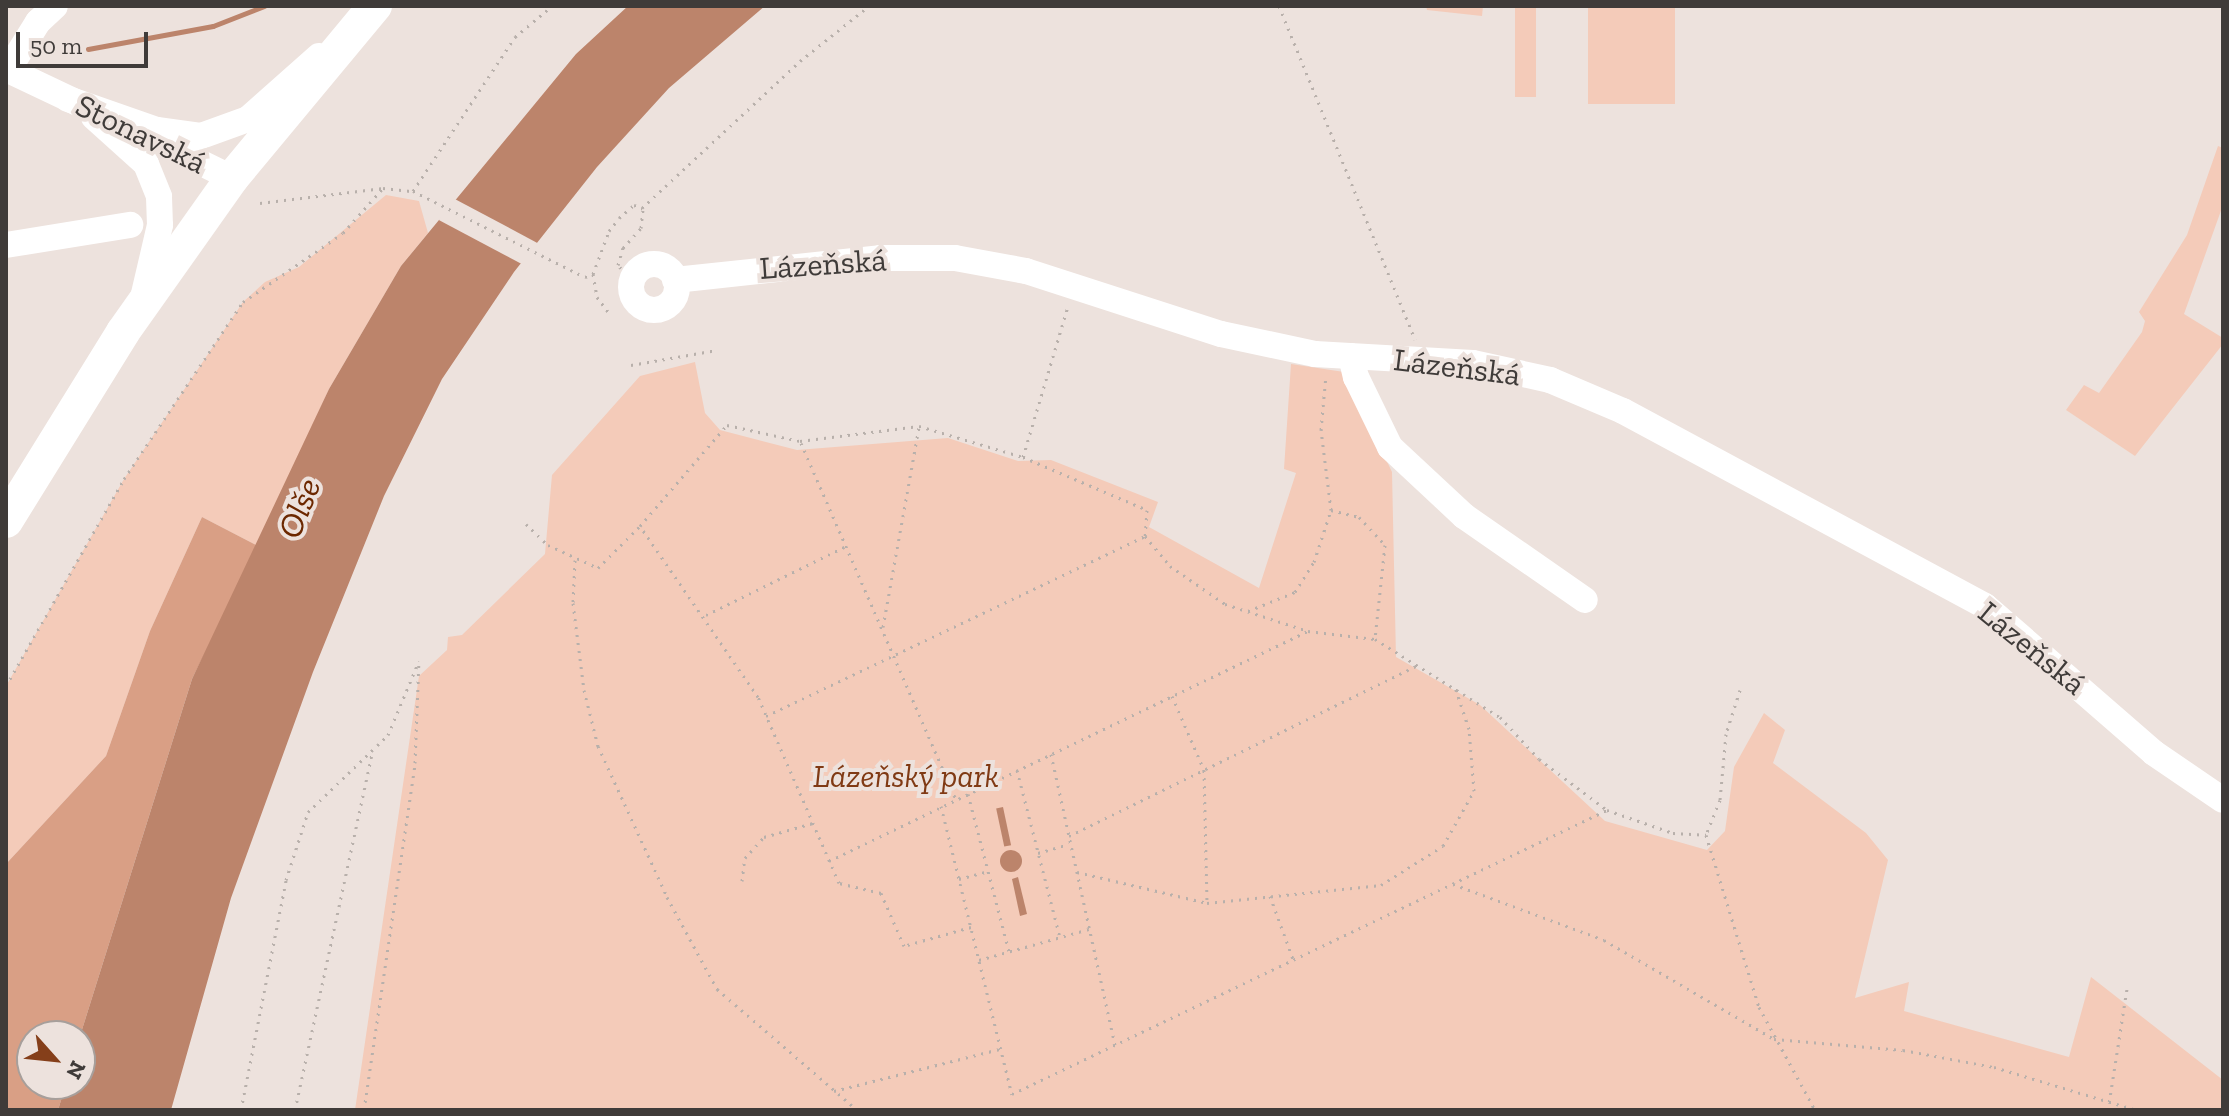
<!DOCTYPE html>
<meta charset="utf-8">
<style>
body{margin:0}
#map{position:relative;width:2229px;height:1116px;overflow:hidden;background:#ede2dd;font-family:"Zilla Slab",serif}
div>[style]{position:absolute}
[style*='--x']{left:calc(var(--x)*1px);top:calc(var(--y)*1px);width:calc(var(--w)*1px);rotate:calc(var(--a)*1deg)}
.green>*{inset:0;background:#f4cbb9;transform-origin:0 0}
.forest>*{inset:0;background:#d99f85}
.water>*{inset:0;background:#bc846b;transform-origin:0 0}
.round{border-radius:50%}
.pier>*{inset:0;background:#ede2dd;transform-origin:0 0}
.stream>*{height:5px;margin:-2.5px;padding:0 2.5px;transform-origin:2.5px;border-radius:2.5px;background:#bc846b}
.path>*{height:3px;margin-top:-1.5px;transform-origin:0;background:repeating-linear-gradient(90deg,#b8b0ab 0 2px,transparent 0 8px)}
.minor>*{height:26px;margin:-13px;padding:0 13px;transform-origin:13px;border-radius:13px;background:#fff}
.minor>.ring{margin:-13px;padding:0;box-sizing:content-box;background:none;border:26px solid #fff;border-radius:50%}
.major>*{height:34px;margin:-17px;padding:0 17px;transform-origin:17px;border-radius:17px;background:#fff}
span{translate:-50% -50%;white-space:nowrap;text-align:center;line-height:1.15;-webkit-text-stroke:8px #ede2dd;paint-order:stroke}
.street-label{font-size:32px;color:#3f3b39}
.park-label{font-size:32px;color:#803a14;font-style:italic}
.water-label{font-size:34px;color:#6c2800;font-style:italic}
.frame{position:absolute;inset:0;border:8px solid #3f3b39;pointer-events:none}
.north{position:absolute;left:16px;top:1020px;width:80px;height:80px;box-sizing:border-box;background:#ede2dd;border:2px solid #a79f9b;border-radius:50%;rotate:117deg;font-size:22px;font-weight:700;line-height:32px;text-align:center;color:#3f3b39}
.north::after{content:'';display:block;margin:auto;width:28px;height:36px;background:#853f1a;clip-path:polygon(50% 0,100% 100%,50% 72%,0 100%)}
.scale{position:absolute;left:16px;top:32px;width:132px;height:36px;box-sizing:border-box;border:4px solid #3f3b39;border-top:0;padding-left:10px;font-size:24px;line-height:28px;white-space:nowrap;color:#3f3b39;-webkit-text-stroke:6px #ede2dd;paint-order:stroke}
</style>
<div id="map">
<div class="green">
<div style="clip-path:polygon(1426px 6px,1483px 6px,1482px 16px,1427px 10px)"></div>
<div style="left:1515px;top:6px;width:21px;height:91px"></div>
<div style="left:1588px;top:6px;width:87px;height:98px"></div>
<div style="clip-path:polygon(2218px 146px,2223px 148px,2223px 205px,2184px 314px,2223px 338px,2223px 344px,2135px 456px,2066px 410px,2084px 385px,2099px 393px,2142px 332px,2145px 321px,2139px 312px,2187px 235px)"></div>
<div style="clip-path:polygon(386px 195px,419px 201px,428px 233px,401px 266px,329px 389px,258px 546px,202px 517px,150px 631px,106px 756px,6px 864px,6px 686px,124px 479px,243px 302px,265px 282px,299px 267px)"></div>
<div style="clip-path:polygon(695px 362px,705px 413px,720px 430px,797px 450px,948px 438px,1018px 461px,1051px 460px,1158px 502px,1149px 527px,1259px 588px,1296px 473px,1284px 469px,1291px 364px,1344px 372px,1392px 472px,1396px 657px,1480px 705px,1605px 821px,1707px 850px,1725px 831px,1734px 767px,1764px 713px,1785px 730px,1773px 763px,1866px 833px,1888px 860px,1855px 998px,1909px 982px,1904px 1011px,2069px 1057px,2091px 977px,2223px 1080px,2223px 1110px,355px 1110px,419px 676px,447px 650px,448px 637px,462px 635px,545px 554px,552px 475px,640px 376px)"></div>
</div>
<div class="forest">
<div style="clip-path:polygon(202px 517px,258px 546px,192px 679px,80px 1036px,32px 1036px,32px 1084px,66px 1084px,58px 1110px,6px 1110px,6px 864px,106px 756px,150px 631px)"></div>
</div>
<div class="water">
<div style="clip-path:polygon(628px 6px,765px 6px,669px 88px,597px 167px,514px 272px,442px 379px,384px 496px,313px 672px,231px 898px,171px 1110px,58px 1110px,66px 1084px,80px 1084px,80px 1036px,192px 679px,329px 389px,401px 266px,576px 54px)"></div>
<div style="left:1003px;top:807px;width:39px;height:7px;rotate:78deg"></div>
<div class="round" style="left:1000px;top:850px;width:22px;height:22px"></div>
<div style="clip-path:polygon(1018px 877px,1027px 914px,1020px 916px,1012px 879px)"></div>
</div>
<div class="pier">
<div style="left:451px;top:197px;width:102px;height:26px;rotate:28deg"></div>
</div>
<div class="stream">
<div style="--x:88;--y:49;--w:127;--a:-10.4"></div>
<div style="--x:213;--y:26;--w:55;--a:-21.4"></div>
</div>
<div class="path">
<div style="--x:1279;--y:6;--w:360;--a:67.8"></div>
<div style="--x:413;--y:191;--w:185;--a:-56.5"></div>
<div style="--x:515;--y:37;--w:48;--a:-40"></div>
<div style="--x:260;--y:203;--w:124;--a:-7"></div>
<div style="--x:383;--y:188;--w:30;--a:6"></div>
<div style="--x:413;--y:191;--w:192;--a:26.6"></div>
<div style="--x:585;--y:277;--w:9;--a:-21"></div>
<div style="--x:593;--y:274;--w:46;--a:-69.6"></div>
<div style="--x:609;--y:231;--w:16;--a:-52"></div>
<div style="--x:619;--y:218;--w:20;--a:-41"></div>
<div style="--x:634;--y:205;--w:9;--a:21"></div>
<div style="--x:642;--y:208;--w:216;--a:-42.9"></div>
<div style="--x:800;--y:61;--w:88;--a:-38.6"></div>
<div style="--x:593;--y:274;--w:23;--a:80"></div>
<div style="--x:597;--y:297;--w:20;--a:53"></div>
<div style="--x:632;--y:280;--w:21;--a:-133"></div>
<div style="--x:618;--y:265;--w:18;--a:-74"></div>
<div style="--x:623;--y:248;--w:27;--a:-48"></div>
<div style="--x:641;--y:228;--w:18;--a:-84"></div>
<div style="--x:631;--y:365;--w:87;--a:-9.9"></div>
<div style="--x:801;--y:443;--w:388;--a:66.5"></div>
<div style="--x:1023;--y:457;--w:135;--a:23.1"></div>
<div style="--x:1147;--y:510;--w:26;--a:94"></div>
<div style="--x:1145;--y:536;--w:39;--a:50"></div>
<div style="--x:1170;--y:566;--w:67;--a:34.6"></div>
<div style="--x:1225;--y:604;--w:87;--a:18"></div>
<div style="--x:1308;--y:631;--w:67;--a:6.8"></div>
<div style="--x:1375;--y:639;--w:147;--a:32"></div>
<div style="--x:1500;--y:717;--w:57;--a:47.1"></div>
<div style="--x:1539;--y:759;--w:85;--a:36.9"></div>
<div style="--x:1607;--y:810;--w:70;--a:19.2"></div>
<div style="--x:1673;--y:833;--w:33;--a:3"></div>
<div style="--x:1331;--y:510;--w:29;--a:14"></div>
<div style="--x:1359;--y:517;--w:38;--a:47"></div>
<div style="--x:1385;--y:545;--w:94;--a:96.1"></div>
<div style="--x:526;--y:524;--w:30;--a:44"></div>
<div style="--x:548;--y:545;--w:55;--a:24.7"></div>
<div style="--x:598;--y:568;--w:59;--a:-45"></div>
<div style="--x:575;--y:560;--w:43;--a:92.7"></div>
<div style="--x:573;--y:603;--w:88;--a:82.8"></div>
<div style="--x:584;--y:690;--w:58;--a:76"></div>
<div style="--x:598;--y:746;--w:166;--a:65.4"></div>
<div style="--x:667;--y:897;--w:105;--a:61.5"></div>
<div style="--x:717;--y:989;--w:185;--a:40.8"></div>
<div style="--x:1248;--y:611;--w:51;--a:-22"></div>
<div style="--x:1295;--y:592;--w:36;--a:-58"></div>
<div style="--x:1314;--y:562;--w:55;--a:-71.9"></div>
<div style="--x:1331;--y:510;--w:81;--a:-97.1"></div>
<div style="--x:1321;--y:430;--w:55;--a:-84.8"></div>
<div style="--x:706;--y:615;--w:156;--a:-26.2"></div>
<div style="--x:883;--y:627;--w:204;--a:-79.8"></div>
<div style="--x:6;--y:686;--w:238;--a:-60.3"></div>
<div style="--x:124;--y:479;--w:213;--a:-56.1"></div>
<div style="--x:243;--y:302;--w:121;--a:-34.6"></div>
<div style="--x:343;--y:233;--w:60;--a:-48.4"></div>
<div style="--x:1740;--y:690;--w:46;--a:107.7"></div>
<div style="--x:1726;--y:734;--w:66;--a:95.2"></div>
<div style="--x:1720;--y:800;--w:38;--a:112"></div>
<div style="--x:1706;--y:835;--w:180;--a:72.9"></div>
<div style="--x:1759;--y:1007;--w:117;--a:61.5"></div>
<div style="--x:1172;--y:696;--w:81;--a:66.6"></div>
<div style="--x:1204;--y:770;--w:132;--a:88.7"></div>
<div style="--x:766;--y:716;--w:420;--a:-25.4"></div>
<div style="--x:1051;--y:754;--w:299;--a:77.6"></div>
<div style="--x:1017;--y:770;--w:172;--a:75.6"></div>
<div style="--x:968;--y:794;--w:162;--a:75.4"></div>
<div style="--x:941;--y:806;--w:297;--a:76.2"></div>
<div style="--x:1012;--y:1094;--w:659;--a:-25.52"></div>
<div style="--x:1069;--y:836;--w:391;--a:-26.1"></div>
<div style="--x:1038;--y:853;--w:32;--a:-16"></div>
<div style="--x:829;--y:861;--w:531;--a:-25.65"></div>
<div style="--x:1077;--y:872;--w:134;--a:13.4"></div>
<div style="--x:1207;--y:903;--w:175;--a:-5.9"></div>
<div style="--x:1381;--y:885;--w:73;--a:-32.2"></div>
<div style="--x:1443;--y:846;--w:63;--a:-60.6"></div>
<div style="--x:1474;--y:791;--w:62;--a:-94.6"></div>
<div style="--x:1469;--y:729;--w:44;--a:-108.4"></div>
<div style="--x:959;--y:879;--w:30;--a:-15"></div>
<div style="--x:742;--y:881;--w:23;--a:-83"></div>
<div style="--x:745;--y:858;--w:28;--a:-48"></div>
<div style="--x:764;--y:837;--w:51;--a:-15.9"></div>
<div style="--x:1453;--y:884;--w:161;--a:20.3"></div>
<div style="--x:1604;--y:940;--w:197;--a:30.2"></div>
<div style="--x:1774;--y:1039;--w:129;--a:4.9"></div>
<div style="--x:1903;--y:1050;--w:93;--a:10.6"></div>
<div style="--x:1994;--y:1067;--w:148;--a:16.8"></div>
<div style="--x:1270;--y:896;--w:67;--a:69.9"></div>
<div style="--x:971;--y:927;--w:70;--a:164.2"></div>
<div style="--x:904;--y:946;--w:58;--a:-113.5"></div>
<div style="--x:881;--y:893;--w:43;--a:-166.6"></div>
<div style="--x:839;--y:883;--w:203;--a:-113.5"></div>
<div style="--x:758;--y:697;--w:208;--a:-124.6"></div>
<div style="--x:640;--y:526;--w:133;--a:-49.3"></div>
<div style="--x:727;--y:425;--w:75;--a:12.4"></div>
<div style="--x:800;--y:441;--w:120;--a:-7.2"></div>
<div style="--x:919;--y:426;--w:109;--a:16.6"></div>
<div style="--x:1023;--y:457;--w:158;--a:-73.4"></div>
<div style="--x:979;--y:960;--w:114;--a:-15.7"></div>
<div style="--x:834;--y:1091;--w:171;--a:-14.2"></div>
<div style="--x:241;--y:1110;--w:234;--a:-78.9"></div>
<div style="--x:286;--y:880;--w:71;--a:-72.1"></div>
<div style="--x:308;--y:812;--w:111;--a:-43.9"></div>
<div style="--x:388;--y:735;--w:80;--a:-67.3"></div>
<div style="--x:295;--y:1110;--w:365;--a:-77.8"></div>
<div style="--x:364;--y:1110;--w:351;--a:-81.6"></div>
<div style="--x:415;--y:763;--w:102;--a:-87.8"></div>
<div style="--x:2108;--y:1110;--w:123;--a:-81.1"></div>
</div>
<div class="minor">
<div style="--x:6;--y:69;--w:84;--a:25.3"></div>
<div style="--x:8;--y:70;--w:57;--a:-58"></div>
<div style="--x:38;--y:22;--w:23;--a:-43"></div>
<div style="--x:68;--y:99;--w:94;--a:19.2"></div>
<div style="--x:157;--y:130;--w:44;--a:7.8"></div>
<div style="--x:201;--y:136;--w:50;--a:-19.9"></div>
<div style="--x:248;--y:119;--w:95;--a:-41.6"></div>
<div style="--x:94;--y:117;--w:70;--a:42.1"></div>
<div style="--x:146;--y:164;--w:35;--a:68"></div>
<div style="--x:159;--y:197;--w:28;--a:88"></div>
<div style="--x:160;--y:225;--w:75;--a:103.1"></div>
<div style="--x:146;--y:136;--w:96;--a:26"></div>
<div style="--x:6;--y:245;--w:126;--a:-9.2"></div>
<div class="ring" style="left:631px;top:264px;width:20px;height:20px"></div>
<div style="--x:675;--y:280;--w:206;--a:-6.1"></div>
<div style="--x:880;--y:258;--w:75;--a:0"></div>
<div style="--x:955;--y:258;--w:72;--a:10.4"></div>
<div style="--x:1026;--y:271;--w:205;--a:17.9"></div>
<div style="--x:1221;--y:334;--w:96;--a:12"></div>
<div style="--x:1315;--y:354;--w:158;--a:3.3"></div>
<div style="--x:1473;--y:363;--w:79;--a:12.4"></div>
<div style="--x:1550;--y:380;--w:79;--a:23"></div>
<div style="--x:1623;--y:411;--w:411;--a:28.3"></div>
<div style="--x:1985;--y:606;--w:224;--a:41"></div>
<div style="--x:2154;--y:753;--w:83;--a:34.3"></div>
<div style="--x:1351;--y:356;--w:22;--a:77"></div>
<div style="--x:1356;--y:377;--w:78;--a:64.1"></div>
<div style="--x:1390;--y:447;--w:101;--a:43"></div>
<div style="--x:1464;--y:516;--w:147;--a:34.8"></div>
</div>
<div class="major">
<div style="--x:6;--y:521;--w:222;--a:-58.2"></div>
<div style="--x:123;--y:332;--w:189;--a:-54.7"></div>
<div style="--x:232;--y:178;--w:224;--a:-50.3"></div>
</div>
<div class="street-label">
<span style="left:141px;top:134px;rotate:26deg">Stonavská</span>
<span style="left:823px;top:264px;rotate:-4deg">Lázeňská</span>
<span style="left:1457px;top:367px;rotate:7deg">Lázeňská</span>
<span style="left:2032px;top:648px;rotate:39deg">Lázeňská</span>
</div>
<div class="park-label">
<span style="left:906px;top:776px">Lázeňský park</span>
</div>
<div class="water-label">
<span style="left:299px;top:508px;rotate:-68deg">Olše</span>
</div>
<div class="frame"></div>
<div class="north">N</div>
<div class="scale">50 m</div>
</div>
